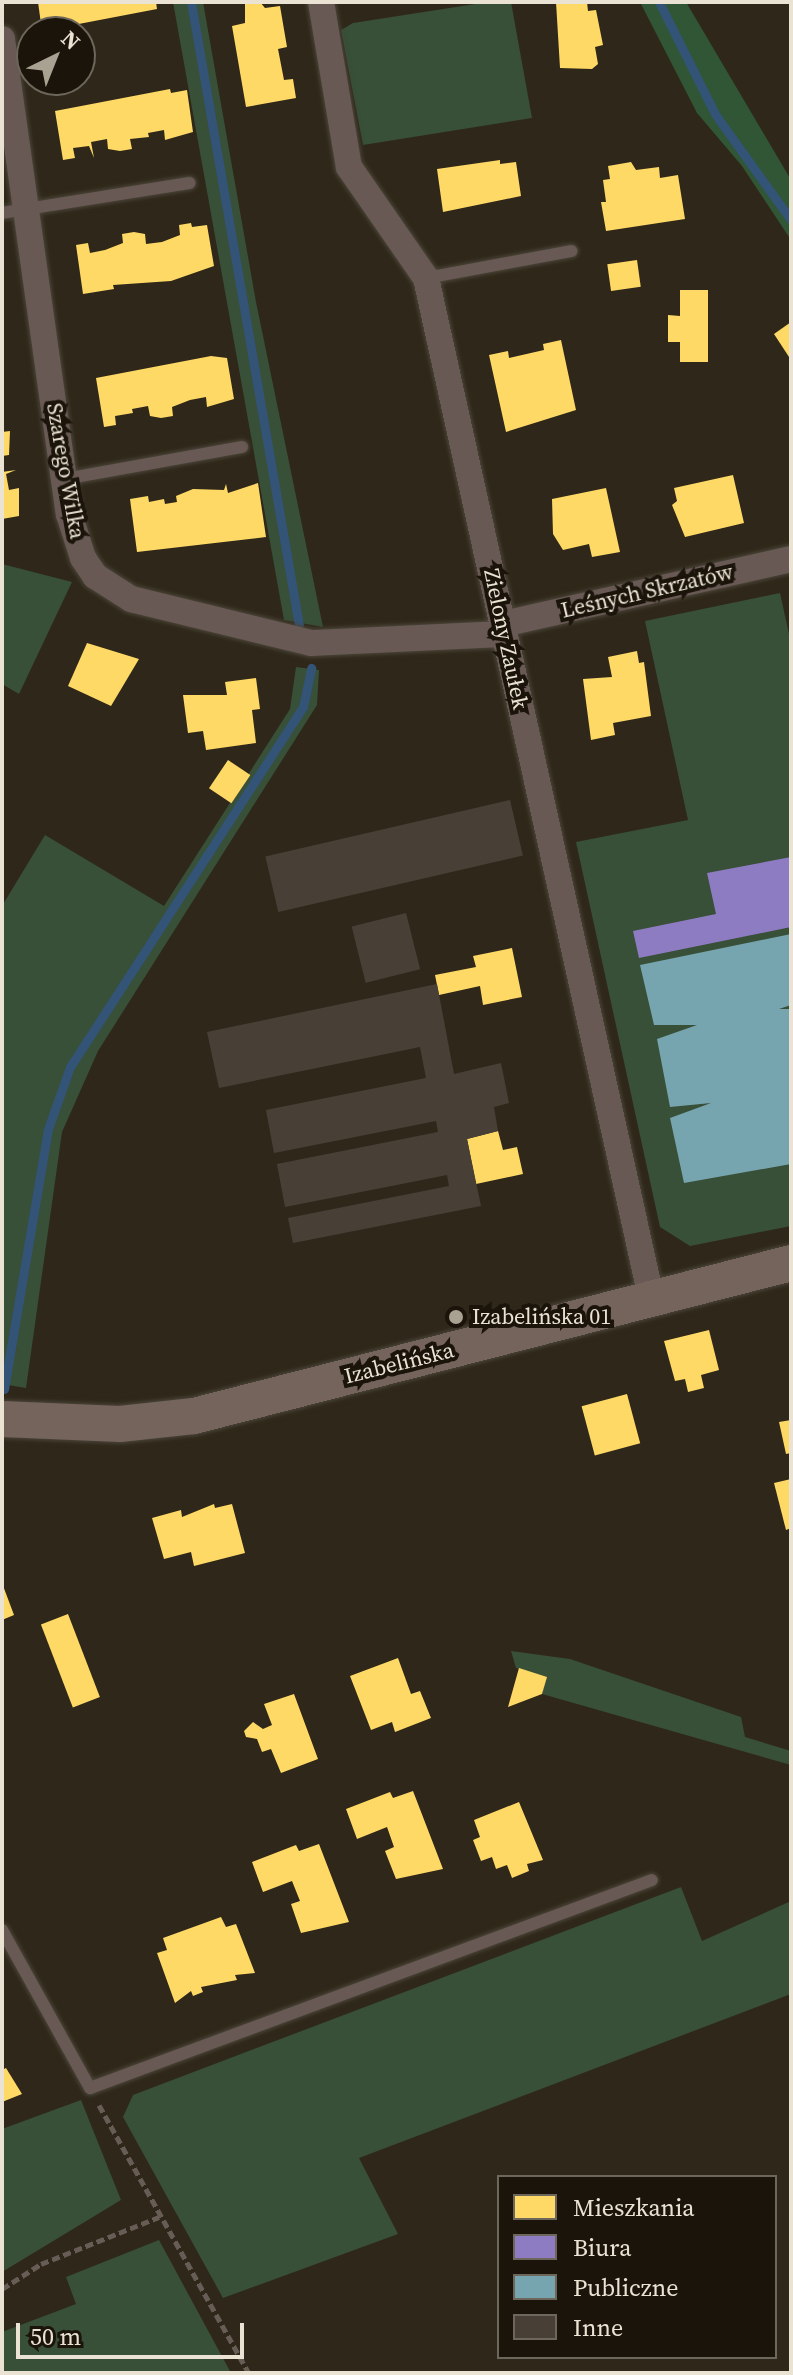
<!DOCTYPE html>
<meta charset="utf-8">
<style>
body{margin:0}
#map{position:relative;width:793px;height:2375px;overflow:hidden;background:#2f281a;font-family:"Source Serif 4",serif}
div>[style]{position:absolute}
[style*='--x']{left:calc(var(--x)*1px);top:calc(var(--y)*1px);width:calc(var(--w)*1px);rotate:calc(var(--a)*1deg)}
.green>*{inset:0;background:#384f38}
.forest>*{inset:0;background:#305635}
.homes>*{inset:0;background:#ffd966;transform-origin:0 0}
.offices>*{inset:0;background:#8e7cc3}
.public>*{inset:0;background:#76a5af}
.stream>*{height:9px;margin:-4.5px;padding:0 4.5px;transform-origin:4.5px;border-radius:4.5px;background:#335476}
.building>*{inset:0;background:#484036;transform-origin:0 0}
.path>*{height:5px;margin-top:-2.5px;transform-origin:0;background:repeating-linear-gradient(90deg,#675d56 0 8px,transparent 0 12px)}
.roads{filter:drop-shadow(0 0 2px #4b4539) drop-shadow(0 0 2px #4b4539)}
.lane>*{height:12px;margin:-6px;padding:0 6px;transform-origin:6px;border-radius:6px;background:#685954}
.street>*{height:26px;margin:-13px;padding:0 13px;transform-origin:13px;border-radius:13px;background:#685954}
.secondary>*{height:36px;margin:-18px;padding:0 18px;transform-origin:18px;border-radius:18px;background:#75645c}
.dots>*{width:22px;height:22px;translate:-50% -50%;box-sizing:border-box;border:4px solid #1a140a;border-radius:50%}
span{translate:-50% -50%;white-space:nowrap;text-align:center;line-height:1.15;-webkit-text-stroke:8px #1a140a;paint-order:stroke}
.street-label{font-size:22px;color:#eae2d3}
.poi-label{font-size:22px;color:#eae2d3}
.left{translate:0 -50%;text-align:left}
.frame{position:absolute;inset:0;border:4px solid #eae2d3;pointer-events:none}
.legend{position:absolute;left:497px;top:2175px;width:280px;height:184px;box-sizing:border-box;background:#1a140a;border:2px solid #6d665a;margin:0;padding:10px 14px;list-style:none;font-size:24px;color:#eae2d3}
.legend li{display:flex;align-items:center;gap:16px;height:40px}
.legend b{width:40px;border:2px solid #6d665a}
.north{position:absolute;left:16px;top:16px;width:80px;height:80px;box-sizing:border-box;background:#1a140a;border:2px solid #6d665a;border-radius:50%;rotate:43deg;font-size:22px;font-weight:700;line-height:32px;text-align:center;color:#eae2d3}
.north::after{content:'';display:block;margin:auto;width:28px;height:36px;background:#a9a192;clip-path:polygon(50% 0,100% 100%,50% 72%,0 100%)}
.scale{position:absolute;left:16px;top:2323px;width:228px;height:36px;box-sizing:border-box;border:4px solid #eae2d3;border-top:0;padding-left:10px;font-size:24px;line-height:28px;white-space:nowrap;color:#eae2d3;-webkit-text-stroke:6px #1a140a;paint-order:stroke}
</style>
<div id="map">
<div class="green">
<div style="clip-path:polygon(173px 2px,203px 2px,256px 302px,323px 627px,284px 620px)"></div>
<div style="clip-path:polygon(488px 2px,511px 2px,532px 118px,363px 145px,341px 30px,353px 23px)"></div>
<div style="clip-path:polygon(2px 564px,72px 582px,19px 694px,2px 684px)"></div>
<div style="clip-path:polygon(780px 593px,791px 643px,791px 1226px,690px 1246px,660px 1227px,576px 842px,688px 820px,645px 621px)"></div>
<div style="clip-path:polygon(296px 667px,319px 670px,317px 705px,98px 1051px,62px 1132px,26px 1388px,2px 1384px,2px 906px,45px 835px,164px 906px,290px 709px)"></div>
<div style="clip-path:polygon(511px 1651px,570px 1659px,741px 1717px,745px 1737px,791px 1751px,791px 1765px,542px 1694px,546px 1677px,516px 1668px)"></div>
<div style="clip-path:polygon(681px 1887px,702px 1941px,791px 1901px,791px 1994px,359px 2158px,398px 2234px,223px 2298px,123px 2117px,133px 2095px)"></div>
<div style="clip-path:polygon(81px 2100px,121px 2200px,2px 2272px,2px 2129px)"></div>
<div style="clip-path:polygon(159px 2240px,231px 2373px,2px 2373px,2px 2332px,76px 2304px,66px 2277px)"></div>
</div>
<div class="forest">
<div style="clip-path:polygon(640px 2px,686px 2px,791px 180px,791px 240px,742px 166px,697px 113px)"></div>
</div>
<div class="homes">
<div style="clip-path:polygon(38px 2px,156px 2px,157px 9px,42px 31px)"></div>
<div style="clip-path:polygon(260px 2px,265px 8px,280px 6px,287px 47px,278px 49px,284px 80px,293px 79px,296px 98px,246px 107px,232px 26px,245px 23px,245px 4px)"></div>
<div style="clip-path:polygon(556px 2px,587px 2px,588px 11px,596px 10px,603px 45px,595px 47px,598px 64px,592px 69px,560px 68px)"></div>
<div style="clip-path:polygon(170px 89px,171px 93px,187px 90px,193px 132px,165px 140px,164px 130px,148px 133px,149px 137px,130px 139px,132px 149px,120px 151px,108px 149px,107px 139px,91px 142px,94px 158px,89px 146px,73px 148px,75px 158px,63px 160px,55px 111px)"></div>
<div style="clip-path:polygon(500px 160px,500px 164px,516px 162px,521px 196px,443px 212px,437px 169px)"></div>
<div style="clip-path:polygon(631px 162px,636px 170px,659px 167px,660px 178px,678px 175px,685px 219px,606px 231px,601px 202px,606px 202px,603px 180px,610px 179px,608px 166px)"></div>
<div style="clip-path:polygon(191px 223px,192px 227px,207px 225px,214px 266px,171px 281px,113px 285px,114px 289px,83px 294px,76px 245px,88px 243px,90px 253px,105px 250px,123px 243px,122px 234px,134px 232px,145px 234px,146px 244px,162px 242px,180px 235px,179px 225px)"></div>
<div style="left:637px;top:260px;width:27px;height:30px;rotate:82deg"></div>
<div style="clip-path:polygon(680px 290px,708px 290px,708px 362px,680px 362px,680px 342px,668px 342px,668px 315px,680px 316px)"></div>
<div style="clip-path:polygon(791px 322px,791px 360px,774px 334px)"></div>
<div style="clip-path:polygon(561px 340px,576px 410px,506px 432px,489px 355px,508px 351px,509px 358px,544px 350px,543px 344px)"></div>
<div style="clip-path:polygon(211px 356px,227px 358px,234px 399px,207px 407px,206px 397px,190px 400px,172px 407px,173px 416px,161px 418px,150px 416px,148px 406px,132px 409px,133px 413px,115px 416px,116px 425px,104px 427px,96px 378px)"></div>
<div style="clip-path:polygon(10px 431px,9px 455px,2px 456px,2px 432px)"></div>
<div style="clip-path:polygon(16px 470px,6px 474px,9px 490px,19px 488px,19px 516px,2px 519px,2px 472px)"></div>
<div style="clip-path:polygon(733px 475px,744px 523px,685px 537px,672px 505px,677px 501px,674px 488px)"></div>
<div style="clip-path:polygon(258px 483px,266px 537px,137px 552px,130px 499px,148px 496px,149px 502px,164px 499px,165px 504px,177px 502px,176px 496px,193px 489px,224px 490px,226px 484px,228px 493px)"></div>
<div style="clip-path:polygon(606px 488px,620px 552px,592px 557px,589px 544px,563px 550px,553px 534px,552px 499px)"></div>
<div style="clip-path:polygon(87px 643px,139px 659px,111px 706px,68px 686px)"></div>
<div style="clip-path:polygon(637px 651px,639px 663px,644px 662px,651px 716px,613px 723px,615px 735px,591px 740px,583px 679px,612px 677px,608px 657px)"></div>
<div style="clip-path:polygon(256px 678px,260px 709px,252px 710px,256px 743px,206px 750px,203px 731px,188px 733px,183px 695px,227px 695px,225px 682px)"></div>
<div style="left:228px;top:760px;width:27px;height:34px;rotate:34deg"></div>
<div style="clip-path:polygon(512px 948px,522px 997px,483px 1005px,480px 986px,439px 995px,435px 975px,476px 967px,473px 956px)"></div>
<div style="clip-path:polygon(498px 1131px,503px 1150px,517px 1147px,523px 1174px,476px 1184px,467px 1139px)"></div>
<div style="clip-path:polygon(709px 1330px,719px 1370px,701px 1375px,704px 1388px,688px 1392px,685px 1379px,675px 1381px,664px 1341px)"></div>
<div style="left:627px;top:1394px;width:51px;height:47px;rotate:75deg"></div>
<div style="clip-path:polygon(791px 1420px,791px 1453px,786px 1454px,779px 1422px)"></div>
<div style="clip-path:polygon(791px 1479px,791px 1528px,786px 1530px,774px 1483px)"></div>
<div style="clip-path:polygon(214px 1504px,215px 1508px,232px 1504px,245px 1553px,194px 1566px,191px 1552px,164px 1559px,152px 1518px,181px 1510px,182px 1517px)"></div>
<div style="clip-path:polygon(2px 1583px,14px 1615px,2px 1620px)"></div>
<div style="left:68px;top:1614px;width:89px;height:29px;rotate:69deg"></div>
<div style="clip-path:polygon(398px 1658px,411px 1694px,420px 1691px,431px 1718px,395px 1732px,392px 1722px,371px 1730px,350px 1676px)"></div>
<div style="clip-path:polygon(519px 1668px,547px 1677px,542px 1694px,508px 1707px)"></div>
<div style="clip-path:polygon(294px 1694px,318px 1759px,281px 1773px,271px 1749px,262px 1752px,257px 1739px,246px 1737px,244px 1731px,253px 1722px,263px 1729px,272px 1725px,264px 1704px)"></div>
<div style="clip-path:polygon(413px 1791px,443px 1869px,396px 1879px,385px 1851px,394px 1847px,387px 1827px,357px 1839px,346px 1809px,390px 1792px,393px 1798px)"></div>
<div style="clip-path:polygon(519px 1802px,543px 1860px,527px 1864px,529px 1871px,512px 1878px,507px 1865px,496px 1869px,492px 1857px,481px 1861px,473px 1840px,480px 1837px,474px 1820px)"></div>
<div style="clip-path:polygon(319px 1844px,349px 1922px,301px 1933px,291px 1904px,300px 1901px,292px 1881px,263px 1892px,252px 1862px,296px 1845px,299px 1851px)"></div>
<div style="clip-path:polygon(221px 1917px,226px 1927px,236px 1924px,255px 1973px,235px 1975px,237px 1980px,201px 1987px,203px 1992px,193px 1996px,191px 1991px,175px 2003px,157px 1953px,167px 1950px,163px 1938px)"></div>
<div style="clip-path:polygon(6px 2068px,22px 2094px,2px 2102px,2px 2070px)"></div>
</div>
<div class="offices">
<div style="clip-path:polygon(791px 857px,791px 927px,639px 958px,633px 931px,716px 914px,707px 873px)"></div>
</div>
<div class="public">
<div style="clip-path:polygon(791px 934px,791px 1005px,779px 1009px,791px 1009px,791px 1164px,684px 1183px,670px 1118px,711px 1103px,670px 1107px,657px 1039px,697px 1025px,654px 1025px,640px 965px)"></div>
</div>
<div class="stream">
<div style="--x:191;--y:2;--w:632;--a:80.17"></div>
<div style="--x:659;--y:2;--w:125;--a:63.4"></div>
<div style="--x:715;--y:114;--w:130;--a:54.4"></div>
<div style="--x:4;--y:1389;--w:264;--a:-80.4"></div>
<div style="--x:48;--y:1129;--w:66;--a:-70.5"></div>
<div style="--x:70;--y:1067;--w:429;--a:-57.1"></div>
<div style="--x:303;--y:707;--w:40;--a:-78"></div>
</div>
<div class="building">
<div style="left:510px;top:800px;width:57px;height:251px;rotate:77deg"></div>
<div style="left:406px;top:913px;width:58px;height:56px;rotate:76deg"></div>
<div style="clip-path:polygon(437px 984px,454px 1074px,501px 1063px,509px 1103px,494px 1107px,498px 1131px,467px 1139px,481px 1206px,293px 1243px,288px 1218px,449px 1186px,447px 1175px,285px 1207px,277px 1164px,438px 1132px,436px 1121px,274px 1153px,266px 1110px,426px 1078px,420px 1047px,219px 1088px,207px 1032px)"></div>
</div>
<div class="path">
<div style="--x:99;--y:2105;--w:307;--a:60.8"></div>
<div style="--x:2;--y:2289;--w:46;--a:-32.7"></div>
<div style="--x:41;--y:2264;--w:127;--a:-21.7"></div>
</div>
<div class="roads">
<div class="lane">
<div style="--x:2;--y:213;--w:190;--a:-9.1"></div>
<div style="--x:426;--y:278;--w:148;--a:-10.5"></div>
<div style="--x:64;--y:479;--w:181;--a:-10.2"></div>
<div style="--x:2;--y:1930;--w:181;--a:60.9"></div>
<div style="--x:90;--y:2088;--w:599;--a:-20.31"></div>
</div>
<div class="street">
<div style="--x:321;--y:2;--w:167;--a:80.4"></div>
<div style="--x:349;--y:167;--w:135;--a:55.3"></div>
<div style="--x:426;--y:278;--w:1044;--a:77.55"></div>
<div style="--x:2;--y:39;--w:480;--a:82"></div>
<div style="--x:69;--y:514;--w:46;--a:72.3"></div>
<div style="--x:83;--y:558;--w:22;--a:56"></div>
<div style="--x:95;--y:576;--w:43;--a:32.6"></div>
<div style="--x:131;--y:599;--w:186;--a:13.7"></div>
<div style="--x:312;--y:643;--w:193;--a:-2.7"></div>
<div style="--x:503;--y:624;--w:295;--a:-12.7"></div>
</div>
<div class="secondary">
<div style="--x:2;--y:1419;--w:118;--a:2.4"></div>
<div style="--x:120;--y:1424;--w:74;--a:-6.2"></div>
<div style="--x:194;--y:1416;--w:616;--a:-14.37"></div>
</div>
</div>
<div class="dots">
<div style="left:456px;top:1317px;background:#a9a192"></div>
</div>
<div class="street-label">
<span style="left:66px;top:471px;rotate:80deg">Szarego Wilka</span>
<span style="left:647px;top:591px;rotate:-13deg">Leśnych Skrzatów</span>
<span style="left:506px;top:639px;rotate:78deg">Zielony Zaułek</span>
<span style="left:399px;top:1363px;rotate:-14deg">Izabelińska</span>
</div>
<div class="poi-label">
<span class="left" style="left:472px;top:1317px">Izabelińska 01</span>
</div>
<div class="frame"></div>
<ul class="legend">
<li><b style="height:22px;background:#ffd966"></b>Mieszkania</li>
<li><b style="height:22px;background:#8e7cc3"></b>Biura</li>
<li><b style="height:22px;background:#76a5af"></b>Publiczne</li>
<li><b style="height:22px;background:#484036"></b>Inne</li>
</ul>
<div class="north">N</div>
<div class="scale">50 m</div>
</div>
